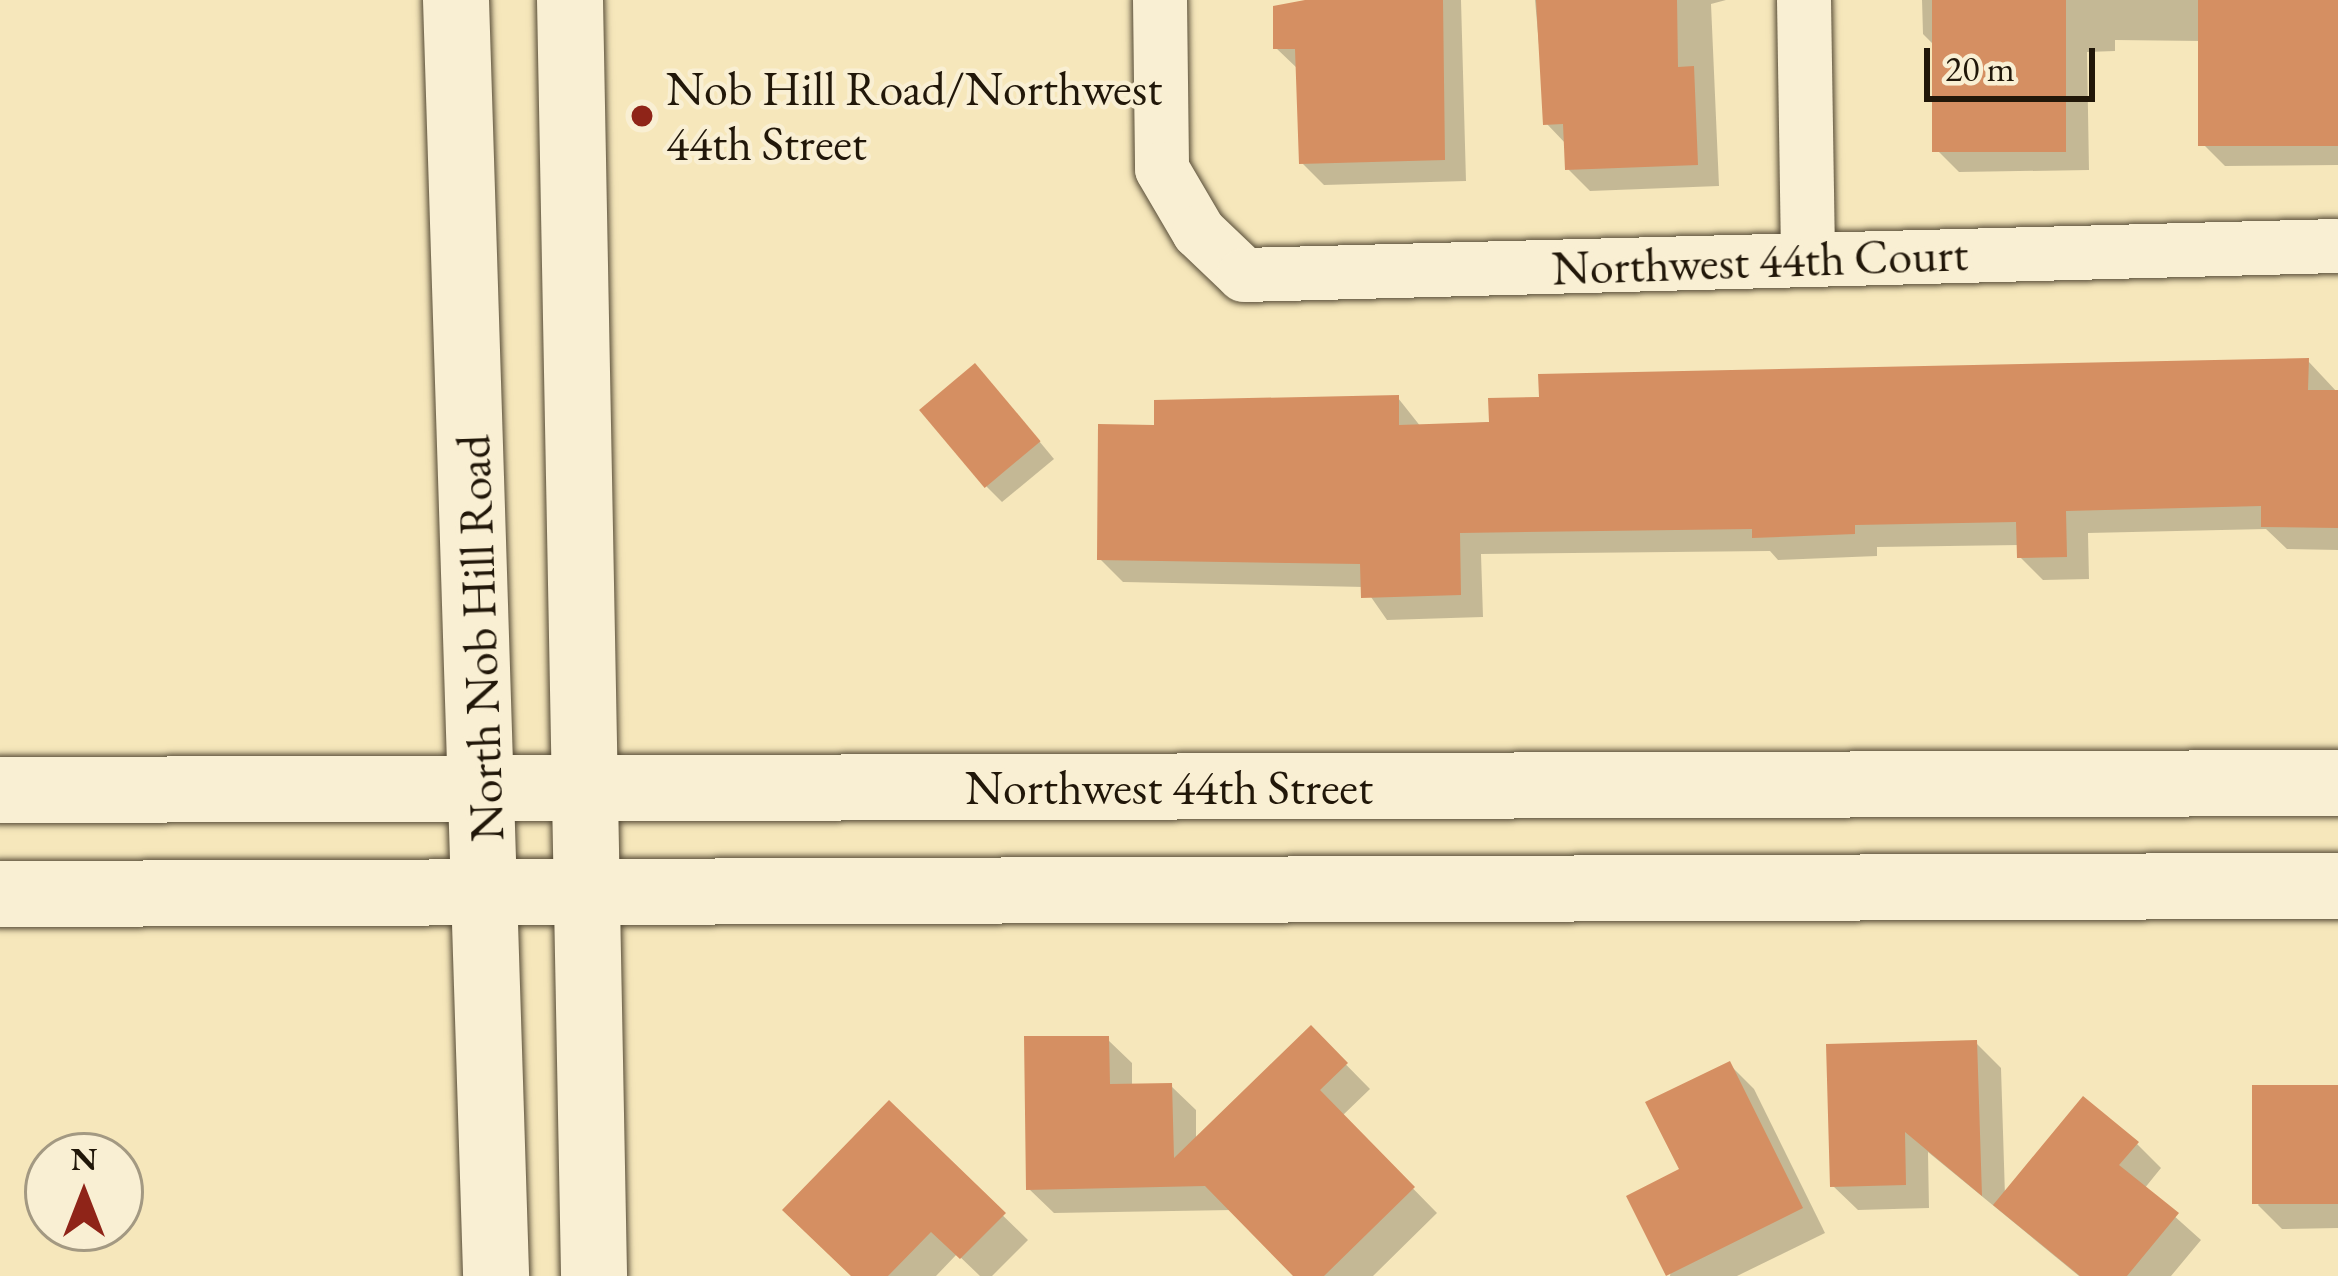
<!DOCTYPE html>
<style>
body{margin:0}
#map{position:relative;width:2338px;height:1276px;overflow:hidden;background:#f6e7bb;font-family:"EB Garamond",serif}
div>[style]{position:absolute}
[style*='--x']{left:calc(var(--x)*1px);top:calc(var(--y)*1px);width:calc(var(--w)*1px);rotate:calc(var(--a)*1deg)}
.shadow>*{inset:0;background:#0003}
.building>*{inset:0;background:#d58f62;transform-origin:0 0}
.roads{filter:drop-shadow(0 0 3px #564b36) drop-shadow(0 0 3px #564b36)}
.street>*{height:54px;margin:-27px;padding:0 27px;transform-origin:27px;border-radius:27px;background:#f9efd3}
.secondary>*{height:66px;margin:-33px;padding:0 33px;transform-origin:33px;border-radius:33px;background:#f9efd3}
.dots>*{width:33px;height:33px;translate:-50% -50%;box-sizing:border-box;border:6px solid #f9efd3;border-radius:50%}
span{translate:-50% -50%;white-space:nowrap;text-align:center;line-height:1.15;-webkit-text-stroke:9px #f9efd3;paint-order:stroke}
.poi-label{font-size:48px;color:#211709}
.left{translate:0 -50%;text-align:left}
.street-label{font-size:48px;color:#211709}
.north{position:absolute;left:24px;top:1132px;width:120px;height:120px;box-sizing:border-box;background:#f9efd3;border:3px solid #a39982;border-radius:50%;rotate:0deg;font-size:33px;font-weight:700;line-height:48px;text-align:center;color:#211709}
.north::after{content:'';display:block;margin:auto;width:42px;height:54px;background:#8f2418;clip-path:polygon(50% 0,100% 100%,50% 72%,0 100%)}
.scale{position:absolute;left:1924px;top:48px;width:171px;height:54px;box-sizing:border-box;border:6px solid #211709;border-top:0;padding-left:15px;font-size:36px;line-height:42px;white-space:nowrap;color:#211709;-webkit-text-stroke:9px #f9efd3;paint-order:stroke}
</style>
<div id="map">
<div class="shadow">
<div style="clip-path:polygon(1307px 0,1461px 0,1466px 181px,1324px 185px,1302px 163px,1299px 70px,1276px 48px)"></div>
<div style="clip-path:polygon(1535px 0,1726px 0,1711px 4px,1719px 186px,1590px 191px,1568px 169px,1567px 145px,1546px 123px)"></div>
<div style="clip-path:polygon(1922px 0,2338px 0,2338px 165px,2225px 166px,2204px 145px,2202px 41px,2115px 40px,2115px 51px,2087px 52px,2089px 170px,1959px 172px,1938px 151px,1936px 47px,1923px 34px)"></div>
<div style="clip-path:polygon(2308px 361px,2338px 393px,2338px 550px,2287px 549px,2266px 529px,2088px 533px,2089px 579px,2043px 580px,2020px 557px,2020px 545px,1877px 547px,1877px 556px,1778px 560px,1770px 551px,1481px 554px,1483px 617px,1387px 620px,1364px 587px,1123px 582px,1100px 559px,1157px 428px,1398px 398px,1421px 427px)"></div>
<div style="clip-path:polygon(991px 383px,1054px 459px,1002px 502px,985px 485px)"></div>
<div style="clip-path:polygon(1311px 1029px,1370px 1089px,1342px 1116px,1437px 1213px,1373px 1276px,1297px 1276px,1232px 1210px,1054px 1213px,1029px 1189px,1107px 1039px,1132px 1063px,1132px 1086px,1171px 1086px,1196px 1110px,1196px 1140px)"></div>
<div style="clip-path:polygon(1976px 1043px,2001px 1068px,2005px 1196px,2137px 1144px,2161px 1168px,2144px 1189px,2201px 1240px,2171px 1276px,2079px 1276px,1928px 1152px,1929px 1208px,1858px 1210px,1833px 1186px)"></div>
<div style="clip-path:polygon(1730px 1065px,1754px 1089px,1825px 1233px,1737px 1276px,1670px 1276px,1683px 1170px)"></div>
<div style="clip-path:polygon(2338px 1088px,2338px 1228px,2282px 1229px,2258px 1205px)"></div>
<div style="clip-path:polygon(889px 1105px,1028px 1240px,992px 1276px,980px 1276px,957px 1254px,936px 1276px,854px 1276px)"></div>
</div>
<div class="building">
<div style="clip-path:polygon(1305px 0,1443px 0,1445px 160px,1299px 164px,1295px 49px,1273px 49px,1273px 6px)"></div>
<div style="clip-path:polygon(1536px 0,1677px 0,1678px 67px,1694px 66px,1698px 165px,1565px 170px,1563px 124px,1543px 125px)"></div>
<div style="left:1932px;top:0;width:134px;height:152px"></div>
<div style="left:2198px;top:0;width:140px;height:146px"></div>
<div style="clip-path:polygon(2309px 358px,2308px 390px,2338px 390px,2338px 528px,2261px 527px,2261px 506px,2066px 511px,2067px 557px,2017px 558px,2016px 522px,1855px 525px,1855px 534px,1752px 538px,1752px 529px,1460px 533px,1461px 595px,1361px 598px,1360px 564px,1097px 560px,1098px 424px,1154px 425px,1154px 400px,1399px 395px,1399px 425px,1489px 422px,1488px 398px,1539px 397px,1538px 374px)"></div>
<div style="left:975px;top:363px;width:102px;height:73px;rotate:50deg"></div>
<div style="clip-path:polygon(1311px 1025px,1348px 1063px,1320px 1090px,1415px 1187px,1324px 1276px,1293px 1276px,1205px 1186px,1026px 1190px,1024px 1036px,1109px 1036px,1110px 1084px,1172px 1083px,1174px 1158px)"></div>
<div style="clip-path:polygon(1977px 1040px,1982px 1196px,1905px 1132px,1906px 1185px,1830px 1187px,1826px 1044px)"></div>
<div style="clip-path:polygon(1730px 1061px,1803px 1208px,1666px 1276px,1626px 1196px,1679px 1169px,1645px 1102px)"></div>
<div style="left:2338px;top:1085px;width:119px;height:86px;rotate:90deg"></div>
<div style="clip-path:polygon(2083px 1096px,2139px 1142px,2119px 1165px,2179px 1213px,2127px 1276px,2080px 1276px,1993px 1205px)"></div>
<div style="clip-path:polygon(889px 1100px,1006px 1213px,960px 1259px,931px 1232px,888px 1276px,851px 1276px,782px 1210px)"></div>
</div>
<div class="roads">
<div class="street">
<div style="--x:1160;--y:0;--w:169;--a:89.3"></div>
<div style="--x:1162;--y:169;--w:73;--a:59.6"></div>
<div style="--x:1199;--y:232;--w:62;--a:43.7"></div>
<div style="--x:1244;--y:275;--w:1094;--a:-1.52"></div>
<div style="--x:1804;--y:0;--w:259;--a:89.1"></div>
</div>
<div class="secondary">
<div style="--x:456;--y:0;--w:1277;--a:88.2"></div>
<div style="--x:570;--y:0;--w:1276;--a:88.92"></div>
<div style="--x:0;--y:790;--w:2338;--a:-0.17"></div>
<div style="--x:0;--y:894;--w:2338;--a:-0.2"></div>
</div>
</div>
<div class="dots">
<div style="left:642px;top:116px;background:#8f2418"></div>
</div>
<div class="poi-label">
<span class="left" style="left:666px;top:116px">Nob Hill Road/Northwest<br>44th Street</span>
</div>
<div class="street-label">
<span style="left:1760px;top:261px;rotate:-2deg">Northwest 44th Court</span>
<span style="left:480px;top:638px;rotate:-92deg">North Nob Hill Road</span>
<span style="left:1169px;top:788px">Northwest 44th Street</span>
</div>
<div class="north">N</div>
<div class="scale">20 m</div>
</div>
